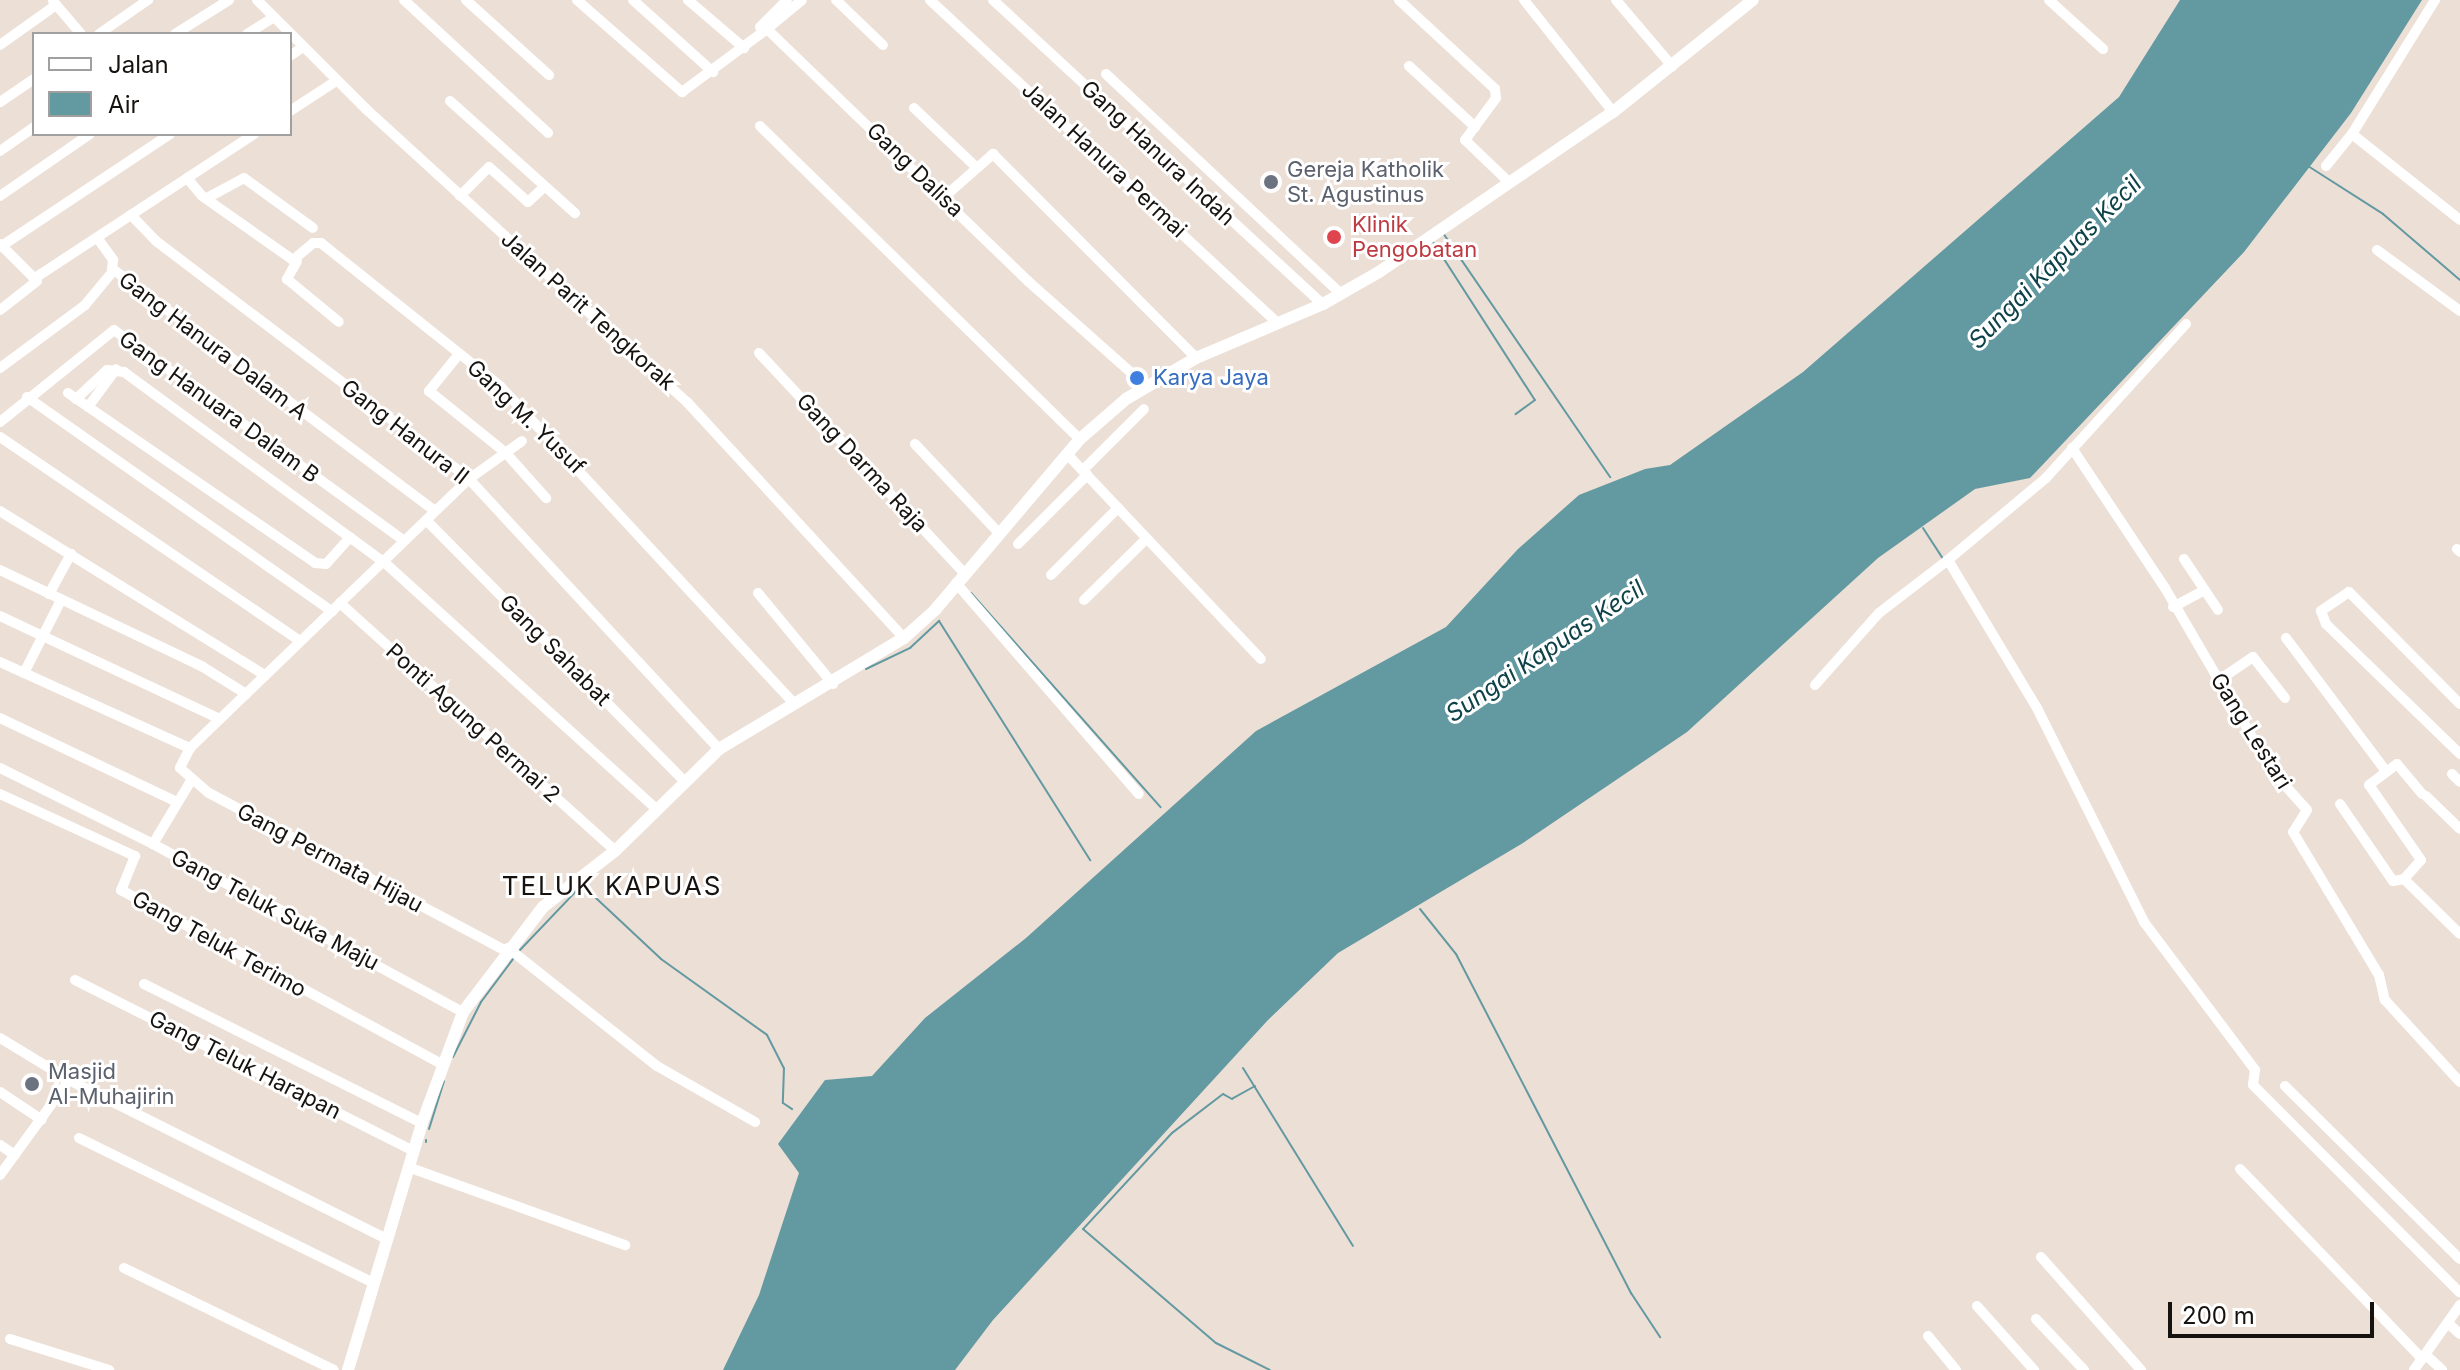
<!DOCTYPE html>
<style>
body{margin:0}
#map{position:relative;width:2460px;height:1370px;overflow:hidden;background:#ecdfd6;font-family:Inter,sans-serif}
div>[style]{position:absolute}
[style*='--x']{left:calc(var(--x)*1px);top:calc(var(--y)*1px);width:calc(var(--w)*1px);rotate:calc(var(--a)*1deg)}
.water>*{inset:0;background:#6399a1}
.stream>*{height:2px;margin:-1px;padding:0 1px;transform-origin:1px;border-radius:1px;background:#6399a1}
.minor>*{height:10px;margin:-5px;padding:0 5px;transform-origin:5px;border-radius:5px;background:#fff}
.major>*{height:12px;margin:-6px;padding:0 6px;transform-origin:6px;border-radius:6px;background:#fff}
.dots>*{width:22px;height:22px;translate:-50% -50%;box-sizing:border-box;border:4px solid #fff;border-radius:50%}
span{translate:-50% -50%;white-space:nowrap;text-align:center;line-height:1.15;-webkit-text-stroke:6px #fff;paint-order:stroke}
.street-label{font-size:22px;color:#16120f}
.worship-label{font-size:22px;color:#5b616d}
.left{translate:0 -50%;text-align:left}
.health-label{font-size:22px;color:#be3a42}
.shop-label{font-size:22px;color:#366cbe}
.water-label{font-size:24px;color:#0e4249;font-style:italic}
.quarter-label{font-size:26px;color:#16120f;letter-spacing:2px}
.legend{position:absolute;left:32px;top:32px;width:260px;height:104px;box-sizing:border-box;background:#fff;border:2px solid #a2a09f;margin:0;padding:10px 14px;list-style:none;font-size:24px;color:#16120f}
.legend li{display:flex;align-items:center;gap:16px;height:40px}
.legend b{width:40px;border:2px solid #a2a09f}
.scale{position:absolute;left:2168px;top:1302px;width:206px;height:36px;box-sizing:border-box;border:4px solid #16120f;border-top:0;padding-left:10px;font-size:24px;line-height:28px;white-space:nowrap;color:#16120f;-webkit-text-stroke:6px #fff;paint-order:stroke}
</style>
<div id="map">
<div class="water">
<div style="clip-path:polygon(2180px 0,2422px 0,2351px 113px,2244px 252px,2030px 478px,1975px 489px,1878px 558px,1687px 732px,1523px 843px,1338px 953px,1268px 1020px,993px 1320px,955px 1370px,723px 1370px,759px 1295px,799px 1173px,778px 1144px,825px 1080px,872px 1076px,925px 1018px,1026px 938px,1256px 731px,1446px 627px,1518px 549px,1579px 495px,1645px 469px,1670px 465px,1803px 372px,2119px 97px)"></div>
</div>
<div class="stream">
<div style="--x:2308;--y:166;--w:89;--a:32.6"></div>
<div style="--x:2383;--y:214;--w:101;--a:40.6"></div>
<div style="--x:1443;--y:233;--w:296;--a:55.6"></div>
<div style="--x:1433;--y:242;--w:188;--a:57.2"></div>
<div style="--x:1535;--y:400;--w:24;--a:144"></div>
<div style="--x:1923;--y:528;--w:35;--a:57"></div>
<div style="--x:971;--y:593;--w:286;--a:48.5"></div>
<div style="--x:866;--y:669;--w:49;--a:-25.5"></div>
<div style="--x:910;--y:648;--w:40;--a:-43"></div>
<div style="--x:939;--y:621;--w:283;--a:57.7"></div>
<div style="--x:1420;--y:909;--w:58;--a:51.3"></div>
<div style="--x:1456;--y:954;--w:382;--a:62.7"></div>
<div style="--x:1631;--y:1293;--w:53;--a:56.6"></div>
<div style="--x:520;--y:950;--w:90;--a:-46.4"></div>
<div style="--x:582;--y:885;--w:108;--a:43.1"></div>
<div style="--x:661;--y:959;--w:130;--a:35.6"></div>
<div style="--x:767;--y:1035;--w:37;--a:63"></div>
<div style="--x:784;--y:1068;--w:35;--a:92"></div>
<div style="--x:783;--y:1103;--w:11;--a:34"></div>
<div style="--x:453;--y:1057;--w:62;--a:-63"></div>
<div style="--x:481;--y:1002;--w:54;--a:-53.3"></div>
<div style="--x:1243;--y:1068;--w:209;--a:58.3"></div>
<div style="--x:1255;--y:1086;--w:26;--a:151"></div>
<div style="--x:1232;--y:1099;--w:10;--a:-151"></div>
<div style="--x:1223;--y:1094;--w:64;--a:142.6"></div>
<div style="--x:1172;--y:1133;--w:131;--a:132.8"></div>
<div style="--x:1083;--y:1229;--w:175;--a:40.6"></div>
<div style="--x:1216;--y:1343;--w:60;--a:26.6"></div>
<div style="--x:429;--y:1129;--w:50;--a:-72.6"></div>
<div style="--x:426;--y:1142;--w:2;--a:-90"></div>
</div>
<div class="minor">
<div style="--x:257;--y:0;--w:154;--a:45"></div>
<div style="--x:366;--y:109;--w:435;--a:42.4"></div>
<div style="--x:687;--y:402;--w:321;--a:47.4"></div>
<div style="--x:404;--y:0;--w:196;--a:42.7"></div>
<div style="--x:466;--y:0;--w:112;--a:42.1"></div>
<div style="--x:577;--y:0;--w:140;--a:41.2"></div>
<div style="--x:682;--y:92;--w:106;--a:-36.5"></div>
<div style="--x:767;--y:29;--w:364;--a:44"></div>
<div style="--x:1029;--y:282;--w:157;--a:41.6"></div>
<div style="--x:633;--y:0;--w:108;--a:42"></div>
<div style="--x:688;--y:0;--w:74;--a:40.6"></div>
<div style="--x:836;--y:0;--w:65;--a:43.8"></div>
<div style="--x:930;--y:0;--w:473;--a:42.9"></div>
<div style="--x:993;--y:0;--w:449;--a:42.7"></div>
<div style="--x:1399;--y:0;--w:131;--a:42.8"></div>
<div style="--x:1495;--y:89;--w:9;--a:84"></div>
<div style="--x:1496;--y:98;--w:52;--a:126.4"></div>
<div style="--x:1465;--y:140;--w:62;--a:43.7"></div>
<div style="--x:1524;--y:0;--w:143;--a:51.5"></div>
<div style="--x:1616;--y:0;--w:87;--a:49.7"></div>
<div style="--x:2049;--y:0;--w:73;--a:42.2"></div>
<div style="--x:53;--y:1;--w:43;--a:49.7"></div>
<div style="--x:760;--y:27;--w:38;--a:-45"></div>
<div style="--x:767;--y:29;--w:45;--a:-39.6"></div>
<div style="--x:99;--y:34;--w:60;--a:-34.8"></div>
<div style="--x:175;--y:34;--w:64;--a:-32.2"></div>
<div style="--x:247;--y:34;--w:32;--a:-32"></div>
<div style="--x:0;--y:45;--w:69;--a:-35.5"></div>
<div style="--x:290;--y:56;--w:16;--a:-35"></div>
<div style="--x:1409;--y:66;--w:90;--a:42.7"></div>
<div style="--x:1106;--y:74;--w:322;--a:43.1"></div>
<div style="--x:450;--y:101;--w:168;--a:41.9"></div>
<div style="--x:0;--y:102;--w:41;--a:-34.1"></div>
<div style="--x:914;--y:108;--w:84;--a:43.6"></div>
<div style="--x:290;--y:111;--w:55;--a:-33.1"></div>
<div style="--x:760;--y:126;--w:448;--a:44.4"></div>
<div style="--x:2352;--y:134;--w:138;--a:38.5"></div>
<div style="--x:0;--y:151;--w:42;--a:-35.2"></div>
<div style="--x:2326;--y:166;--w:41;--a:-50.9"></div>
<div style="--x:2352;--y:134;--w:158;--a:-58.2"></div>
<div style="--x:187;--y:178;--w:23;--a:50"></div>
<div style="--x:202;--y:196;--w:111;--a:35.1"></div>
<div style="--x:293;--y:260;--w:26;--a:-40"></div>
<div style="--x:313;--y:243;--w:8;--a:0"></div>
<div style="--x:321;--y:243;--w:229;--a:38.6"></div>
<div style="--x:500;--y:386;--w:433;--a:47.2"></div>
<div style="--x:0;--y:196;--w:109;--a:-34.6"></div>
<div style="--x:460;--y:196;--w:41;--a:-45"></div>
<div style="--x:489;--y:167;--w:52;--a:41.9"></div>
<div style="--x:528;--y:202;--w:23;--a:-43"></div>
<div style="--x:207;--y:198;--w:42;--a:-28.4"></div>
<div style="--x:244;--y:178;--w:85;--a:35.9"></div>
<div style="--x:943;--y:198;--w:67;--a:-41.3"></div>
<div style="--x:993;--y:154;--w:288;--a:45.1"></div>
<div style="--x:131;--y:215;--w:36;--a:46"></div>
<div style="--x:156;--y:241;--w:393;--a:37.2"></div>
<div style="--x:469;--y:479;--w:368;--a:47.2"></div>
<div style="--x:98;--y:239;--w:26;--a:54"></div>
<div style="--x:113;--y:260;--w:10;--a:96"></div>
<div style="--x:0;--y:244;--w:52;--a:45"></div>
<div style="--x:37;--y:281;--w:47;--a:141.9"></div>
<div style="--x:0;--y:247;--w:204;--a:-33.6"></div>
<div style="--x:2377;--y:250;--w:103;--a:36.3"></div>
<div style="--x:297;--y:261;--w:21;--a:119"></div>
<div style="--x:287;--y:279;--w:67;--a:39.6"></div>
<div style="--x:35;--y:278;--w:262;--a:-33.3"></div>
<div style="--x:2186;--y:324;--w:208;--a:132.3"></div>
<div style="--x:2046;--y:478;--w:128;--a:140.1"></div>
<div style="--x:1948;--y:560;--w:173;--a:59"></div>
<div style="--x:2037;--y:708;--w:239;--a:63.4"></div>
<div style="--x:2144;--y:922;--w:185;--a:53.1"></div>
<div style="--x:2255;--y:1070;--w:15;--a:98"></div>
<div style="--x:2253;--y:1085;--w:293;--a:45.1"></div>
<div style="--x:759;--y:353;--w:302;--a:47"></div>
<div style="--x:459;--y:354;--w:48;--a:129"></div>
<div style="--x:429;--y:391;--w:97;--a:38.8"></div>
<div style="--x:505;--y:452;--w:62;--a:48.3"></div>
<div style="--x:0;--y:368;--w:106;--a:-36.5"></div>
<div style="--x:85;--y:305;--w:45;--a:-50.4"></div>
<div style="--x:114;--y:270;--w:401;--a:36.9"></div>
<div style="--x:68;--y:393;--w:300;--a:34.5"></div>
<div style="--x:315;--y:563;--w:11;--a:5"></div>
<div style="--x:326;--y:564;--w:36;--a:-48"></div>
<div style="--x:27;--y:397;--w:373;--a:35.1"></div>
<div style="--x:76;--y:399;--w:42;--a:-43.1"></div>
<div style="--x:107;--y:370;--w:17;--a:7"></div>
<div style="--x:124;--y:372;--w:322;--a:36.2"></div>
<div style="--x:384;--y:562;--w:366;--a:42.2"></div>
<div style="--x:88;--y:407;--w:47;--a:-53.6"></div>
<div style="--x:0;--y:422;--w:146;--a:-38.9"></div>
<div style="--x:114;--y:330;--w:359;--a:36"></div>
<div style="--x:0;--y:437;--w:363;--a:34.2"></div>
<div style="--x:915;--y:444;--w:121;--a:46.7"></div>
<div style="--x:2072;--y:448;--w:168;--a:56.4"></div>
<div style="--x:2165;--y:588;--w:212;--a:59.7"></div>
<div style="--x:2272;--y:771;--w:52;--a:48.1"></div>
<div style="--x:2307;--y:810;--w:26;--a:122"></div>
<div style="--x:2293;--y:832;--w:167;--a:59"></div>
<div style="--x:2379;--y:975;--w:26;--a:77"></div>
<div style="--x:2385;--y:1000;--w:111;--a:47.6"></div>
<div style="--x:1067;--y:454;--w:282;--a:46.6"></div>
<div style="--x:1083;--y:470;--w:86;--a:-45"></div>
<div style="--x:0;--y:511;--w:312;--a:31.8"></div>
<div style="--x:426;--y:520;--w:366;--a:45.3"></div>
<div style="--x:1018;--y:544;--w:98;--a:-45"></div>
<div style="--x:2457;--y:549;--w:4;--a:45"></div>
<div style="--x:2184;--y:559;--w:61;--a:56.3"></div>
<div style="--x:0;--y:570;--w:225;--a:25.5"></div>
<div style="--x:203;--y:667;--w:51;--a:32.1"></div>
<div style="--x:1051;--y:575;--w:95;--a:-45"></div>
<div style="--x:956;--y:583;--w:279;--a:49.1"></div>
<div style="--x:758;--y:593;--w:118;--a:50.5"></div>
<div style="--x:49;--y:594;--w:46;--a:-61.2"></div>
<div style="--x:1084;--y:600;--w:88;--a:-44.5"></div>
<div style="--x:340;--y:603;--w:179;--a:-43.9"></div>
<div style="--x:469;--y:479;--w:65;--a:-35.6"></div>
<div style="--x:2173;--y:607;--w:36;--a:-28"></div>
<div style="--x:0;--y:616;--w:241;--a:25.1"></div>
<div style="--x:2286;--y:638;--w:165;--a:53.1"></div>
<div style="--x:0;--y:662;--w:209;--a:24.4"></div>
<div style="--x:190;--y:748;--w:209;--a:-44"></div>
<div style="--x:340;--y:603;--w:370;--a:42"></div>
<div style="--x:24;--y:673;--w:82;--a:-63.1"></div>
<div style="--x:2219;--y:680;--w:41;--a:-34.1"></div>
<div style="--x:2253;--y:657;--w:52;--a:52"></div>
<div style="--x:1815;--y:685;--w:96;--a:-48.4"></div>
<div style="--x:1879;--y:613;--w:87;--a:-37.5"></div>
<div style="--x:2460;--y:704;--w:158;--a:-134.7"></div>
<div style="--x:2349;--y:592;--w:34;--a:146"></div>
<div style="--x:2321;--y:611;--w:14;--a:69"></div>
<div style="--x:2326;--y:624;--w:187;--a:44.1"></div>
<div style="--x:0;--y:718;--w:196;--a:25.4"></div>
<div style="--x:190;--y:748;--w:22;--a:117"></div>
<div style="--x:180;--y:768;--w:38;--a:41"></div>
<div style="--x:209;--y:793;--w:336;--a:28"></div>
<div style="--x:0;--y:768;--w:171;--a:26.4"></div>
<div style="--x:2452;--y:774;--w:11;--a:45"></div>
<div style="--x:192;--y:779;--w:76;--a:121"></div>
<div style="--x:153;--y:844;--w:353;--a:28.5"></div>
<div style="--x:0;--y:794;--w:149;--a:24.7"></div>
<div style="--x:135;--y:856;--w:37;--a:112"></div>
<div style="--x:121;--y:890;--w:364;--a:28.5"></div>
<div style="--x:2426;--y:796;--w:47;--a:44.1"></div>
<div style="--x:2340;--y:804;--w:93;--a:55.5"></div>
<div style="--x:2393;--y:881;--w:11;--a:-10"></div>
<div style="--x:2404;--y:879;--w:78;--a:44.5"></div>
<div style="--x:2404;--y:879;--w:25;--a:-48"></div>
<div style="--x:2421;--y:860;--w:91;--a:-124.7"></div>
<div style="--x:2369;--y:785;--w:35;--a:-37"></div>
<div style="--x:2397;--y:764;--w:39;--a:50"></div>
<div style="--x:508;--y:948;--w:190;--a:38.4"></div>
<div style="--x:657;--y:1066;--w:113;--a:29.7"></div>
<div style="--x:75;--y:980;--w:379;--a:26.8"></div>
<div style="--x:144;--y:984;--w:311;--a:26.6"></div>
<div style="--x:0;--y:1038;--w:81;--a:31.3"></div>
<div style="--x:69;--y:1080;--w:353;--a:26.6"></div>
<div style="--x:2285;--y:1086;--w:246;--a:44.7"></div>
<div style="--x:0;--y:1092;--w:50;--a:33.7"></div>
<div style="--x:79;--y:1138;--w:329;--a:26.2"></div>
<div style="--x:0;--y:1145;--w:18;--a:34"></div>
<div style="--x:408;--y:1167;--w:231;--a:19.8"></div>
<div style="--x:2240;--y:1169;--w:263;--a:46.2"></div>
<div style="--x:0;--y:1175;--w:117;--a:-54"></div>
<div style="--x:2041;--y:1257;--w:151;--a:48.5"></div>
<div style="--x:124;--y:1268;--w:233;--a:25.9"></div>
<div style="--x:1977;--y:1306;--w:86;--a:48.3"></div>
<div style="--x:2036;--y:1319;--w:70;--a:46.7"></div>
<div style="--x:2448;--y:1323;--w:16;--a:43"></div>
<div style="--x:1928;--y:1336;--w:44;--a:50.5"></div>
<div style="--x:10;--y:1339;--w:104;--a:17.4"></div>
<div style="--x:2426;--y:1355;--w:22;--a:43"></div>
<div style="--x:2414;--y:1370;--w:80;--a:-54.7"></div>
</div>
<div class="major">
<div style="--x:348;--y:1370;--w:258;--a:-73.3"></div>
<div style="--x:422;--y:1123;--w:118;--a:-69.7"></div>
<div style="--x:463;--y:1012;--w:132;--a:-52.7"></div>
<div style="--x:543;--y:907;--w:91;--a:-37.9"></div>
<div style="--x:615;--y:851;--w:146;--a:-44.4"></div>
<div style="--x:719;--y:749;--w:216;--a:-31"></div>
<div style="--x:904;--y:638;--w:42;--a:-42.1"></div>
<div style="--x:935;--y:610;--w:224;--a:-49.7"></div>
<div style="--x:1080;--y:439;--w:61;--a:-41"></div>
<div style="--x:1126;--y:399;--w:81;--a:-30.4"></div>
<div style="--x:1196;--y:358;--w:138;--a:-23"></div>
<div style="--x:1323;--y:304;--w:64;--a:-29.7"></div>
<div style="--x:1379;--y:272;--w:283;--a:-34.4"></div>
<div style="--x:1613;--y:112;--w:179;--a:-38.7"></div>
</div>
<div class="dots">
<div style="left:1271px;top:182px;background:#6b7280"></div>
<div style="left:1334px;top:237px;background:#e0444e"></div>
<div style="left:1137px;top:378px;background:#3f7fe0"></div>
<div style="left:32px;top:1084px;background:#6b7280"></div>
</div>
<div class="street-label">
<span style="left:1158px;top:153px;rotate:43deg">Gang Hanura Indah</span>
<span style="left:1104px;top:160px;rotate:43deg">Jalan Hanura Permai</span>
<span style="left:915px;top:170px;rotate:44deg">Gang Dalisa</span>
<span style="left:588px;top:311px;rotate:42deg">Jalan Parit Tengkorak</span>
<span style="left:213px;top:346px;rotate:37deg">Gang Hanura Dalam A</span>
<span style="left:219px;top:407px;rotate:36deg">Gang Hanuara Dalam B</span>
<span style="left:526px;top:417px;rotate:44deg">Gang M. Yusuf</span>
<span style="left:405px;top:432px;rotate:38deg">Gang Hanura II</span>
<span style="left:862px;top:463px;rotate:47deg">Gang Darma Raja</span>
<span style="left:555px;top:650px;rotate:45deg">Gang Sahabat</span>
<span style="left:473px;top:723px;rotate:42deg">Ponti Agung Permai 2</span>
<span style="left:2251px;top:731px;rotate:58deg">Gang Lestari</span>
<span style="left:330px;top:858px;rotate:28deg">Gang Permata Hijau</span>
<span style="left:275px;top:910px;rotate:28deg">Gang Teluk Suka Maju</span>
<span style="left:219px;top:944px;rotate:29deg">Gang Teluk Terimo</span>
<span style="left:245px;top:1065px;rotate:27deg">Gang Teluk Harapan</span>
</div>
<div class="worship-label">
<span class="left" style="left:1287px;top:182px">Gereja Katholik<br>St. Agustinus</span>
<span class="left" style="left:48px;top:1084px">Masjid<br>Al-Muhajirin</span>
</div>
<div class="health-label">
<span class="left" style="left:1352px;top:237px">Klinik<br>Pengobatan</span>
</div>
<div class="shop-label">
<span class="left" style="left:1153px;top:378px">Karya Jaya</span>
</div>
<div class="water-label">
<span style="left:2055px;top:262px;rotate:-45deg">Sungai Kapuas Kecil</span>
<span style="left:1545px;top:651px;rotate:-34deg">Sungai Kapuas Kecil</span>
</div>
<div class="quarter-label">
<span style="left:612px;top:886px">TELUK KAPUAS</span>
</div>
<ul class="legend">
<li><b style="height:10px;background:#fff"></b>Jalan</li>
<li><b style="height:22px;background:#6399a1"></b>Air</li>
</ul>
<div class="scale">200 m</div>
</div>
